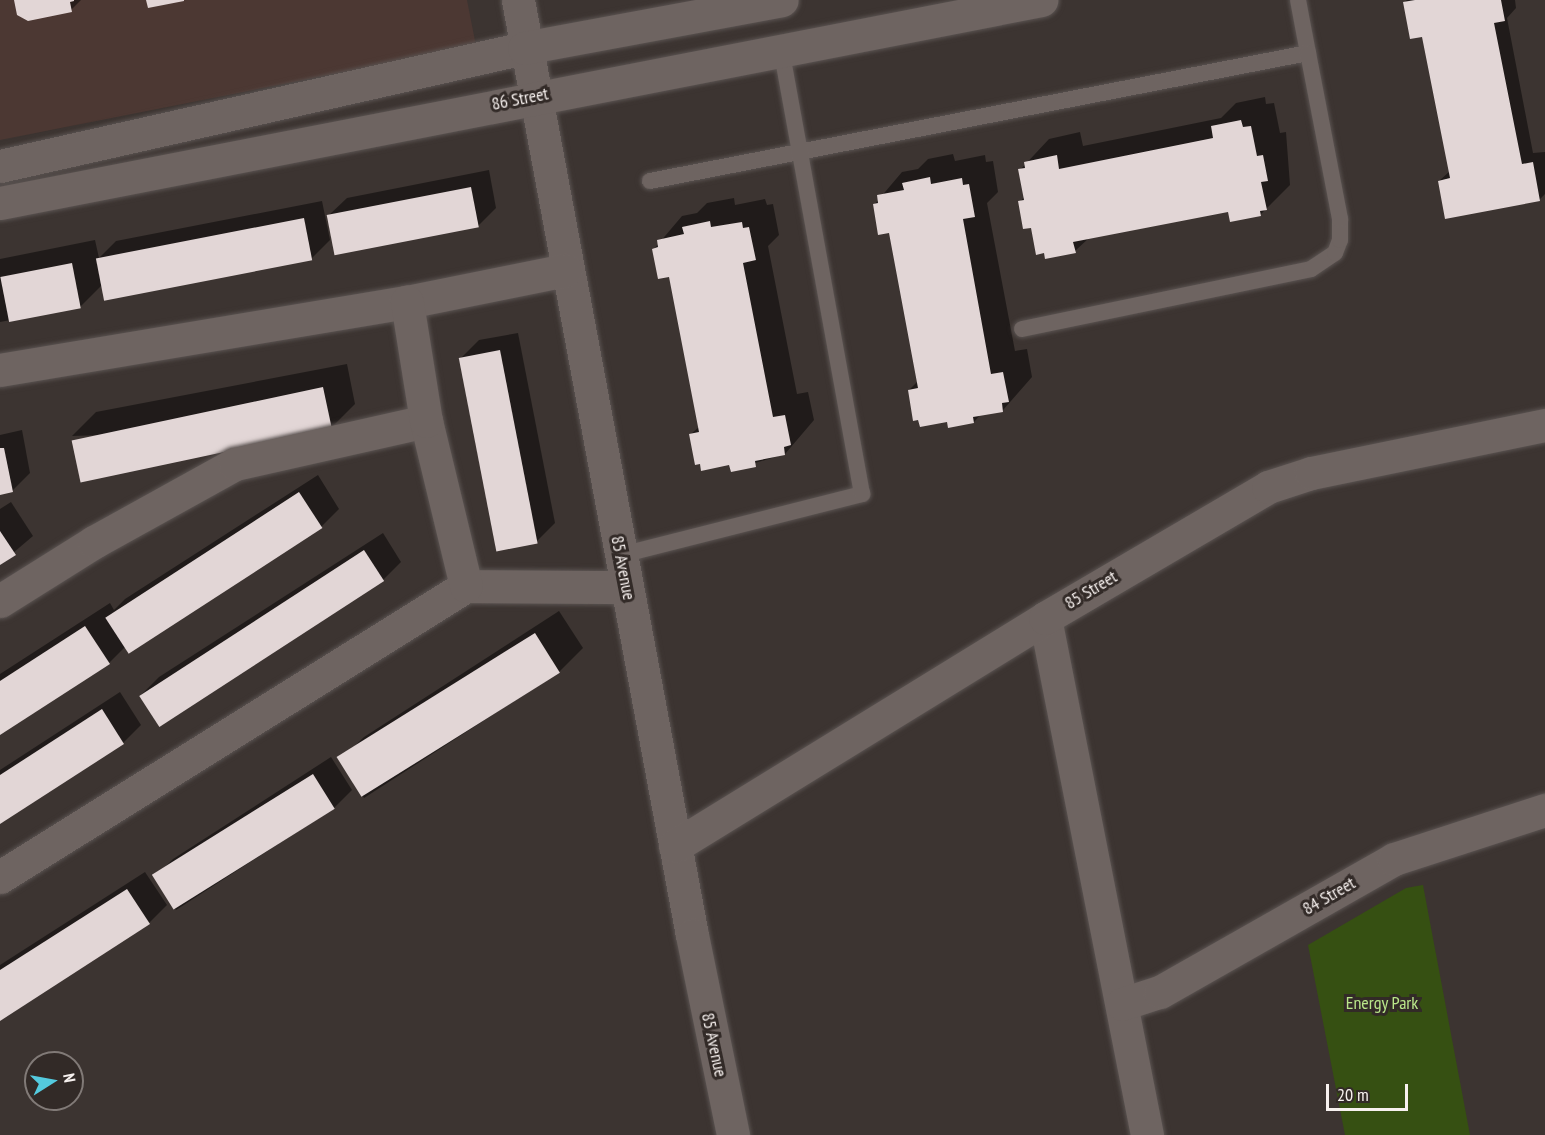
<!DOCTYPE html>
<style>
body{margin:0}
#map{position:relative;width:1545px;height:1135px;overflow:hidden;background:#3c3431;font-family:"PT Sans Narrow",sans-serif}
div>[style]{position:absolute}
[style*='--x']{left:calc(var(--x)*1px);top:calc(var(--y)*1px);width:calc(var(--w)*1px);rotate:calc(var(--a)*1deg)}
.commercial>*{inset:0;background:#4c3833}
.green>*{inset:0;background:#365012}
.shadow>*{inset:0;background:#0007}
.building>*{inset:0;background:#e2d6d6;transform-origin:0 0}
.roads{filter:drop-shadow(0 0 2px #5a5351) drop-shadow(0 0 2px #5a5351)}
.service>*{height:16px;margin:-8px;padding:0 8px;transform-origin:8px;border-radius:8px;background:#6e6461}
.minor>*{height:33px;margin:-16.5px;padding:0 16.5px;transform-origin:16.5px;border-radius:16.5px;background:#6e6461}
.secondary>*{height:33px;margin:-16.5px;padding:0 16.5px;transform-origin:16.5px;border-radius:16.5px;background:#6e6461}
span{translate:-50% -50%;white-space:nowrap;text-align:center;line-height:1.15;-webkit-text-stroke:6px #322a27;paint-order:stroke}
.street-label{font-size:18px;color:#f7f1ef}
.park-label{font-size:18px;color:#bae78a}
.north{position:absolute;left:24px;top:1051px;width:60px;height:60px;box-sizing:border-box;background:#322a27;border:2px solid #817a77;border-radius:50%;rotate:79deg;font-size:16px;font-weight:700;line-height:24px;text-align:center;color:#f7f1ef}
.north::after{content:'';display:block;margin:auto;width:21px;height:27px;background:#54cade;clip-path:polygon(50% 0,100% 100%,50% 72%,0 100%)}
.scale{position:absolute;left:1326px;top:1084px;width:82px;height:27px;box-sizing:border-box;border:3px solid #f7f1ef;border-top:0;padding-left:8px;font-size:18px;line-height:21px;white-space:nowrap;color:#f7f1ef;-webkit-text-stroke:4px #322a27;paint-order:stroke}
</style>
<div id="map">
<div class="commercial">
<div style="clip-path:polygon(0 0,467px 0,476px 46px,0 140px)"></div>
</div>
<div class="green">
<div style="clip-path:polygon(1423px 885px,1470px 1135px,1345px 1135px,1308px 945px,1406px 888px)"></div>
</div>
<div class="shadow">
<div style="clip-path:polygon(16px 0,81px 0,71px 10px)"></div>
<div style="clip-path:polygon(1407px 0,1515px 0,1516px 8px,1507px 18px,1533px 153px,1545px 152px,1545px 194px,1540px 199px,1439px 181px,1450px 171px,1423px 35px,1404px 3px)"></div>
<div style="clip-path:polygon(1265px 97px,1266px 104px,1274px 103px,1280px 133px,1286px 132px,1290px 185px,1260px 215px,1229px 210px,1089px 238px,1075px 251px,1032px 226px,1020px 202px,1025px 196px,1020px 170px,1049px 139px,1080px 132px,1083px 146px,1221px 118px,1236px 103px)"></div>
<div style="clip-path:polygon(953px 154px,955px 161px,985px 155px,986px 162px,993px 161px,998px 192px,987px 203px,1015px 351px,1027px 349px,1032px 377px,1003px 410px,981px 414px,974px 422px,949px 420px,909px 390px,918px 381px,890px 231px,874px 205px,902px 172px,918px 169px,928px 159px)"></div>
<div style="clip-path:polygon(489px 170px,496px 208px,478px 226px,328px 216px,347px 198px)"></div>
<div style="clip-path:polygon(734px 198px,735px 205px,765px 199px,767px 205px,773px 204px,779px 235px,768px 246px,797px 394px,808px 392px,814px 420px,785px 454px,732px 470px,730px 464px,691px 434px,700px 426px,670px 275px,654px 249px,682px 216px,697px 213px,707px 203px)"></div>
<div style="clip-path:polygon(322px 201px,330px 240px,312px 258px,103px 284px,80px 307px,0 322px,0 259px,95px 240px,99px 258px,116px 241px)"></div>
<div style="clip-path:polygon(518px 333px,555px 523px,537px 541px,461px 358px,479px 340px)"></div>
<div style="clip-path:polygon(347px 364px,355px 404px,331px 428px,72px 436px,96px 412px)"></div>
<div style="clip-path:polygon(22px 430px,30px 473px,12px 491px,0 493px,0 435px)"></div>
<div style="clip-path:polygon(318px 475px,339px 509px,321px 527px,126px 646px,109px 663px,0 733px,0 674px,110px 603px,114px 610px,125px 599px)"></div>
<div style="clip-path:polygon(11px 502px,33px 536px,0 564px,0 509px)"></div>
<div style="clip-path:polygon(383px 533px,401px 562px,383px 580px,160px 724px,141px 695px,159px 677px)"></div>
<div style="clip-path:polygon(559px 611px,583px 648px,559px 672px,364px 798px,340px 760px,364px 737px)"></div>
<div style="clip-path:polygon(120px 692px,141px 725px,123px 743px,0 822px,0 770px)"></div>
<div style="clip-path:polygon(331px 757px,352px 790px,334px 808px,176px 910px,155px 877px,173px 859px)"></div>
<div style="clip-path:polygon(145px 872px,167px 905px,149px 923px,0 1019px,0 965px)"></div>
</div>
<div class="building">
<div style="clip-path:polygon(14px 0,74px 0,74px 1px,70px 2px,72px 12px,28px 21px,17px 15px)"></div>
<div style="clip-path:polygon(146px 0,184px 0,184px 1px,148px 8px)"></div>
<div style="clip-path:polygon(1415px 0,1501px 0,1505px 21px,1494px 23px,1522px 164px,1533px 162px,1540px 201px,1445px 219px,1438px 181px,1450px 178px,1422px 37px,1410px 39px,1403px 2px)"></div>
<div style="clip-path:polygon(1241px 120px,1243px 127px,1251px 126px,1257px 156px,1263px 155px,1268px 181px,1261px 182px,1267px 210px,1260px 211px,1261px 216px,1230px 222px,1228px 212px,1073px 242px,1076px 253px,1045px 259px,1044px 253px,1036px 255px,1031px 228px,1023px 229px,1018px 201px,1024px 200px,1018px 169px,1025px 168px,1024px 162px,1057px 155px,1059px 169px,1213px 138px,1211px 126px)"></div>
<div style="clip-path:polygon(930px 177px,931px 184px,962px 178px,963px 185px,969px 184px,975px 217px,963px 219px,991px 374px,1003px 372px,1009px 402px,1002px 403px,1003px 412px,973px 417px,974px 423px,948px 428px,947px 422px,920px 427px,918px 420px,913px 421px,908px 390px,918px 388px,889px 233px,878px 235px,873px 204px,878px 203px,877px 195px,904px 190px,902px 183px)"></div>
<div style="left:471px;top:187px;width:41px;height:147px;rotate:79deg"></div>
<div style="left:304px;top:218px;width:43px;height:212px;rotate:79deg"></div>
<div style="clip-path:polygon(710px 221px,711px 227px,742px 222px,743px 228px,749px 227px,756px 260px,743px 263px,773px 417px,785px 415px,791px 445px,784px 447px,785px 455px,755px 461px,756px 467px,731px 472px,729px 465px,701px 471px,700px 464px,695px 465px,689px 434px,699px 432px,669px 277px,658px 279px,652px 249px,658px 247px,657px 240px,684px 234px,682px 227px)"></div>
<div style="left:72px;top:263px;width:46px;height:73px;rotate:79deg"></div>
<div style="left:500px;top:350px;width:197px;height:42px;rotate:79deg"></div>
<div style="left:323px;top:387px;width:43px;height:257px;rotate:78deg"></div>
<div style="clip-path:polygon(0 448px,4px 448px,13px 492px,0 495px)"></div>
<div style="left:299px;top:492px;width:43px;height:231px;rotate:57deg"></div>
<div style="clip-path:polygon(0 531px,16px 555px,0 565px)"></div>
<div style="left:364px;top:550px;width:37px;height:268px;rotate:57deg"></div>
<div style="clip-path:polygon(85px 626px,110px 664px,0 735px,0 681px)"></div>
<div style="left:535px;top:633px;width:47px;height:234px;rotate:58deg"></div>
<div style="clip-path:polygon(102px 709px,124px 744px,0 824px,0 775px)"></div>
<div style="left:313px;top:774px;width:41px;height:190px;rotate:58deg"></div>
<div style="clip-path:polygon(127px 889px,150px 924px,0 1021px,0 970px)"></div>
</div>
<div class="roads">
<div class="service">
<div style="--x:650;--y:181;--w:670;--a:-11.01"></div>
<div style="--x:1308;--y:53;--w:54;--a:-100.7"></div>
<div style="--x:1022;--y:329;--w:295;--a:-11.7"></div>
<div style="--x:1311;--y:269;--w:29;--a:-34"></div>
<div style="--x:1335;--y:253;--w:14;--a:-69"></div>
<div style="--x:1340;--y:240;--w:21;--a:-90"></div>
<div style="--x:1340;--y:219;--w:169;--a:-100.9"></div>
<div style="--x:621;--y:555;--w:249;--a:-14.2"></div>
<div style="--x:862;--y:494;--w:449;--a:-100.3"></div>
</div>
<div class="minor">
<div style="--x:518;--y:0;--w:951;--a:79.46"></div>
<div style="--x:692;--y:935;--w:204;--a:78.4"></div>
<div style="--x:0;--y:370;--w:413;--a:-9.5"></div>
<div style="--x:407;--y:302;--w:162;--a:-11.4"></div>
<div style="--x:466;--y:586;--w:160;--a:0.4"></div>
<div style="--x:0;--y:601;--w:111;--a:-32.1"></div>
<div style="--x:94;--y:542;--w:161;--a:-29"></div>
<div style="--x:235;--y:464;--w:196;--a:-12.7"></div>
<div style="--x:1045;--y:618;--w:527;--a:78.84"></div>
<div style="--x:675;--y:846;--w:435;--a:-31.6"></div>
<div style="--x:1045;--y:618;--w:259;--a:-30.4"></div>
<div style="--x:1268;--y:487;--w:45;--a:-18"></div>
<div style="--x:1311;--y:473;--w:239;--a:-11.6"></div>
<div style="--x:0;--y:877;--w:549;--a:-31.98"></div>
<div style="--x:466;--y:586;--w:170;--a:-103.6"></div>
<div style="--x:426;--y:421;--w:121;--a:-99.1"></div>
<div style="--x:1122;--y:1004;--w:40;--a:-18"></div>
<div style="--x:1160;--y:992;--w:269;--a:-29.6"></div>
<div style="--x:1394;--y:859;--w:159;--a:-18"></div>
</div>
<div class="secondary">
<div style="--x:0;--y:166;--w:537;--a:-12.69"></div>
<div style="--x:524;--y:48;--w:262;--a:-10.5"></div>
<div style="--x:0;--y:203;--w:1061;--a:-11.03"></div>
</div>
</div>
<div class="street-label">
<span style="left:520px;top:99px;rotate:-11deg">86 Street</span>
<span style="left:623px;top:568px;rotate:79deg">85 Avenue</span>
<span style="left:1091px;top:590px;rotate:-31deg">85 Street</span>
<span style="left:1329px;top:896px;rotate:-30deg">84 Street</span>
<span style="left:714px;top:1045px;rotate:78deg">85 Avenue</span>
</div>
<div class="park-label">
<span style="left:1382px;top:1003px">Energy Park</span>
</div>
<div class="north">N</div>
<div class="scale">20 m</div>
</div>
